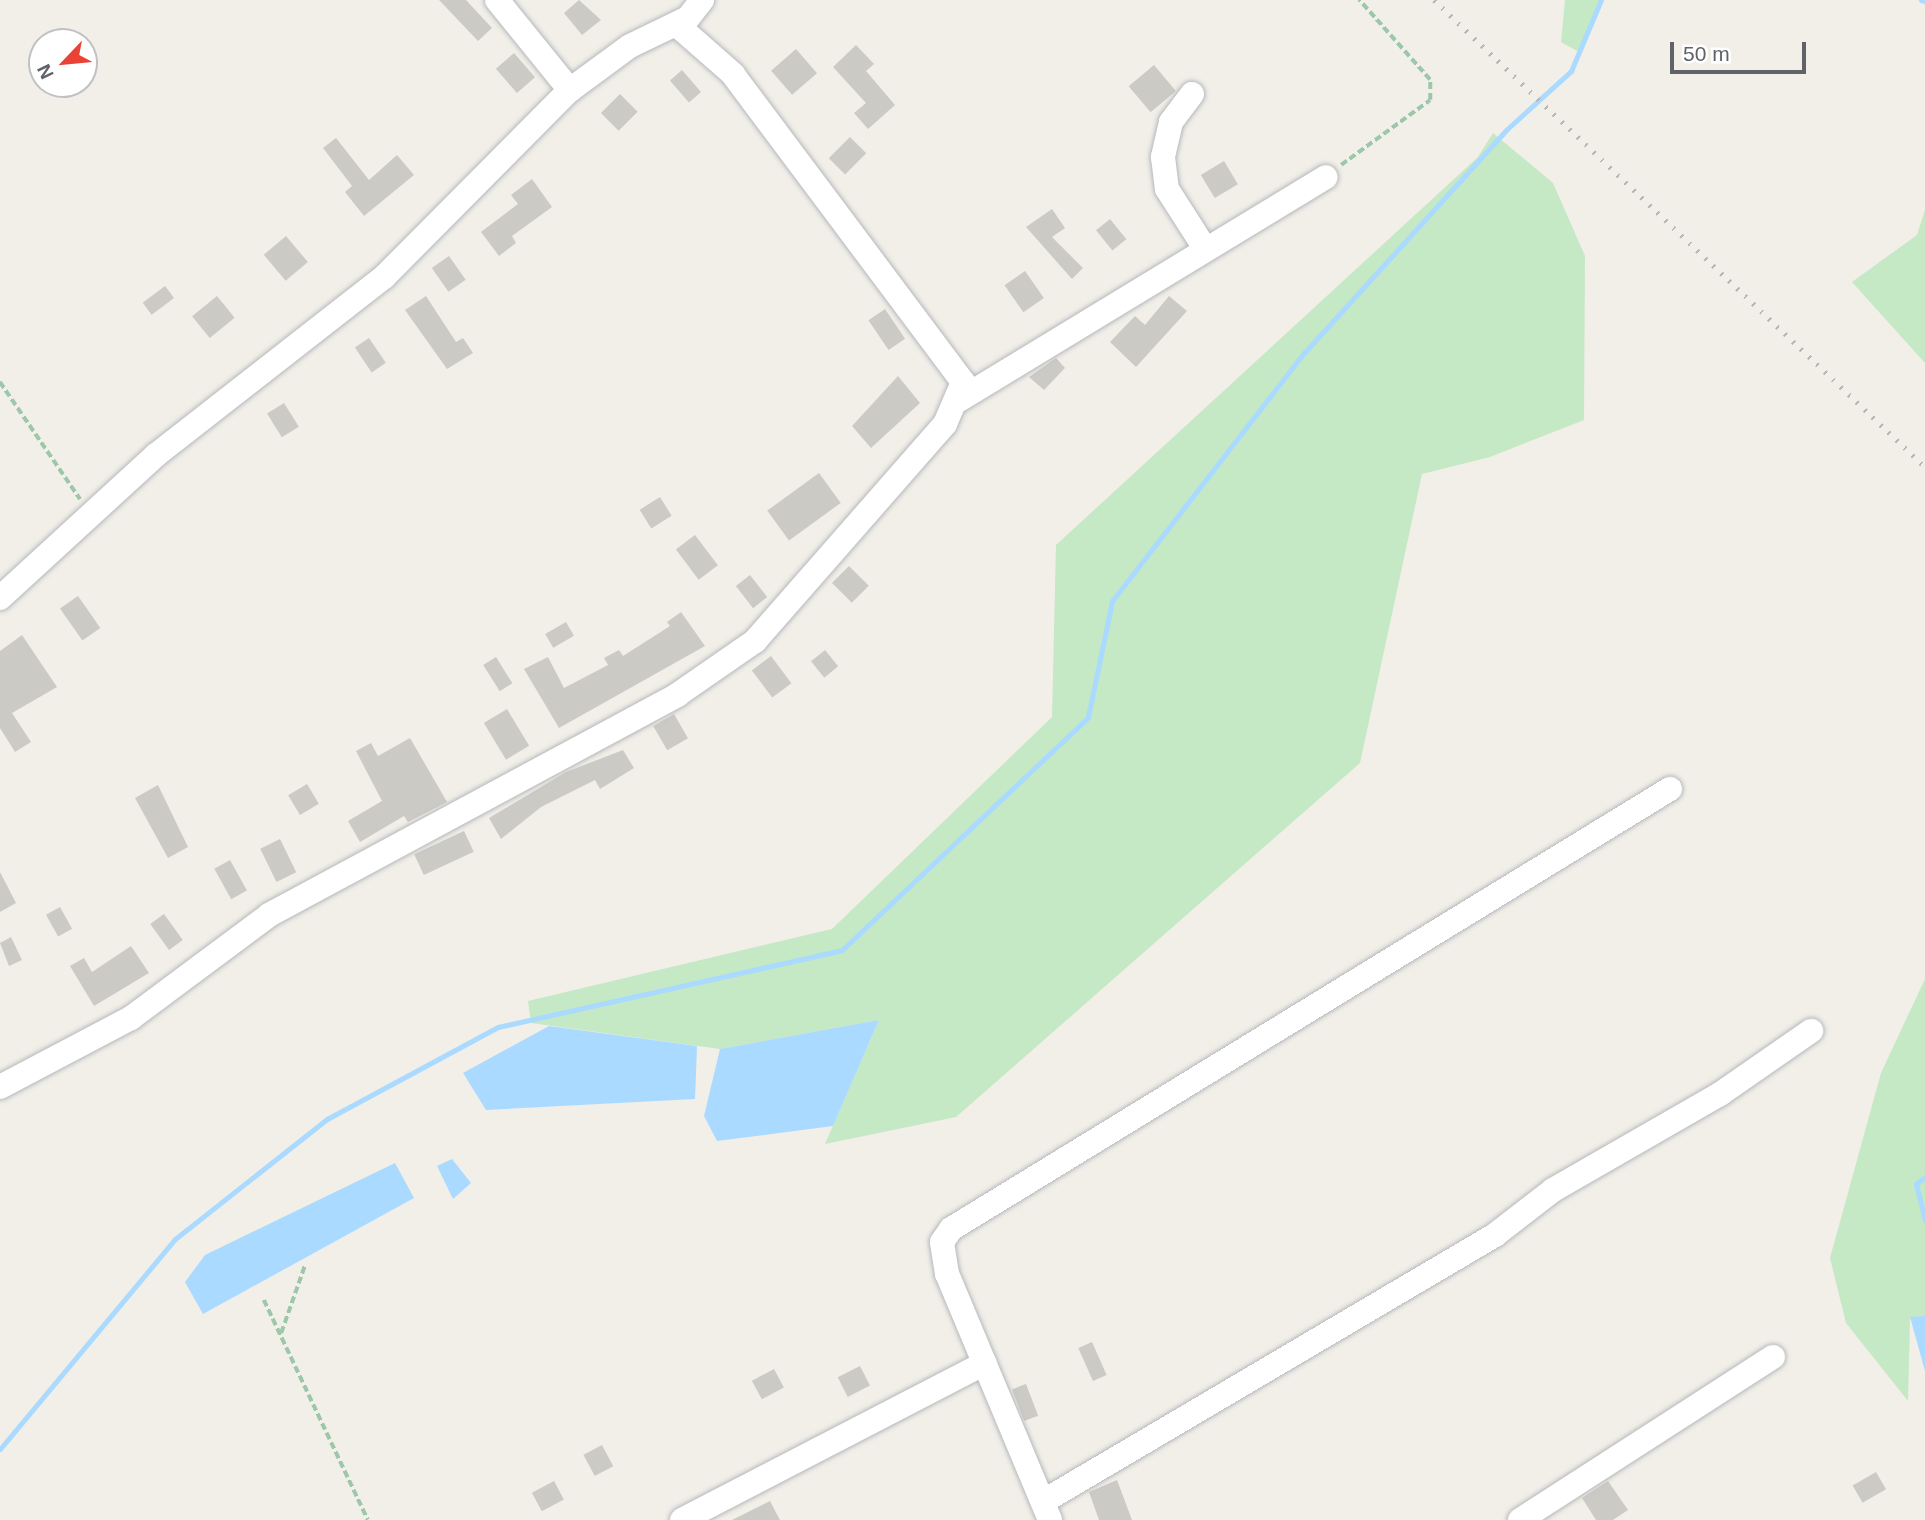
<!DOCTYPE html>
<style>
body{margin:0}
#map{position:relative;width:1925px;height:1520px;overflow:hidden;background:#f1efe8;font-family:Helvetica,sans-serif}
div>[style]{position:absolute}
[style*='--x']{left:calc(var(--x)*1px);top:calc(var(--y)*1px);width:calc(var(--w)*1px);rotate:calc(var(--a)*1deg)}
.green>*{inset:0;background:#c5e8c5}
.water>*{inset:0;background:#aadaff}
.stream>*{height:5px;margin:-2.5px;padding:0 2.5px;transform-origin:2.5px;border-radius:2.5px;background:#aadaff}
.building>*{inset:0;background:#cccac5;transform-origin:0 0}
.path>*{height:3.5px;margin-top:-1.75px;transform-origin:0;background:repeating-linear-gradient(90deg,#9cc7a9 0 7px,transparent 0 10.5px)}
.roads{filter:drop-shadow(0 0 2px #b5b8bc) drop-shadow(0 0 2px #b5b8bc)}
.minor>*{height:24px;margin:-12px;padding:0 12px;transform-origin:12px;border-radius:12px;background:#fff}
.rail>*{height:5px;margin-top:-2.5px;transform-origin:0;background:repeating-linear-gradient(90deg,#b6b7b8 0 2px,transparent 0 11px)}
span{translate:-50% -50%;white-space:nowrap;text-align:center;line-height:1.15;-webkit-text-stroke:5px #fff;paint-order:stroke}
.north{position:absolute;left:28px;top:28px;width:70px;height:70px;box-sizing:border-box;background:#fff;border:2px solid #bfc1c3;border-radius:50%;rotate:244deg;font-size:19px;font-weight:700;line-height:28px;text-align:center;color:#5f6368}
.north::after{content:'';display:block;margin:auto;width:24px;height:32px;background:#ea4335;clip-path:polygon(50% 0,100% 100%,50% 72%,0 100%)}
.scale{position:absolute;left:1670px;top:42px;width:136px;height:32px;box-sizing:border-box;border:4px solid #5f6368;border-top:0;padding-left:9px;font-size:21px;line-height:24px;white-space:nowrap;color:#5f6368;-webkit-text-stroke:5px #fff;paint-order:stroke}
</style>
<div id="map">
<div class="green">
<div style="clip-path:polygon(1565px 0,1601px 0,1579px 52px,1561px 42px)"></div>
<div style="clip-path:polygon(1493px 133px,1553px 183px,1585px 256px,1584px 420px,1490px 457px,1422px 474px,1360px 763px,956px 1117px,825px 1144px,879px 1020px,720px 1049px,531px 1023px,528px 1001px,832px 929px,1052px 717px,1056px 545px,1478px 157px)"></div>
<div style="clip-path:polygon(1925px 210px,1925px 363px,1852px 282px,1917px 235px)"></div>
<div style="clip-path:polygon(1925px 979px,1925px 1316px,1910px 1318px,1908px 1401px,1846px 1323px,1830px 1258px,1881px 1073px)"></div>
</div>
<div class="water">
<div style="clip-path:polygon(879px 1020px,833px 1126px,717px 1141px,704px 1116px,720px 1049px)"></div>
<div style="clip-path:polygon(549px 1026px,697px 1046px,695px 1099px,486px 1110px,463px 1073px)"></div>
<div style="clip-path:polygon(452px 1159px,471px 1183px,453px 1199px,437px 1166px)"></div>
<div style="clip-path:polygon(395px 1163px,414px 1198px,203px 1314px,185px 1282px,205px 1255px)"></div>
<div style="clip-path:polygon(1925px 1316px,1925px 1371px,1910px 1317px)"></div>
</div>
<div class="stream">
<div style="--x:1921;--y:0;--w:4;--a:14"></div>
<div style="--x:1925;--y:1177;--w:11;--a:142"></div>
<div style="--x:1916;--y:1184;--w:37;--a:76"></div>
<div style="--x:0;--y:1449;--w:273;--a:-50.2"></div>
<div style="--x:175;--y:1239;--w:194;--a:-38.3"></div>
<div style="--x:327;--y:1119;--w:194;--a:-28.3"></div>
<div style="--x:498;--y:1027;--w:353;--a:-12.6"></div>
<div style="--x:842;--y:950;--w:339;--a:-43.4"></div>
<div style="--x:1088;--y:717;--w:118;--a:-78.3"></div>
<div style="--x:1112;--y:601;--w:314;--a:-52.3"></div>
<div style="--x:1304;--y:353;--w:301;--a:-47.8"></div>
<div style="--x:1506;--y:130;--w:88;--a:-42.2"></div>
<div style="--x:1571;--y:71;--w:77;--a:-67.1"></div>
</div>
<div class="building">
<div style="clip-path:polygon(439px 0,466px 0,492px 28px,478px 41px)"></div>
<div style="clip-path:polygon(579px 0,601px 20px,582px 35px,564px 13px)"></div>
<div style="clip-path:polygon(856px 45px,874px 64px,866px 71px,895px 105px,868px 129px,854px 113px,866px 103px,833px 67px)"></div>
<div style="left:796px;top:49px;width:32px;height:33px;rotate:49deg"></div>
<div style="left:514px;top:53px;width:32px;height:24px;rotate:49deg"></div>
<div style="left:1154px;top:65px;width:34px;height:33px;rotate:50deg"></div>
<div style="left:682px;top:70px;width:29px;height:16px;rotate:49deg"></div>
<div style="left:620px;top:94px;width:25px;height:27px;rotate:45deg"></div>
<div style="left:850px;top:137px;width:23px;height:30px;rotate:45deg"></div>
<div style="clip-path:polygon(336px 138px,369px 180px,397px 155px,414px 175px,364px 216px,345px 192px,352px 186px,323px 148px)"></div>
<div style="left:1224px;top:161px;width:27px;height:27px;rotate:59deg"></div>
<div style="clip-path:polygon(532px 179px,552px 207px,512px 236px,516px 243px,499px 256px,481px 232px,518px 204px,511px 195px)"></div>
<div style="clip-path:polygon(1052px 209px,1065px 228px,1052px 237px,1083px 268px,1072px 279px,1026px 227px)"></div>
<div style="left:1110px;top:219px;width:26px;height:18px;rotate:51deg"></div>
<div style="left:286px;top:236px;width:34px;height:29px;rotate:50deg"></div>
<div style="left:449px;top:256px;width:29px;height:21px;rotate:55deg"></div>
<div style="left:1025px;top:271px;width:33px;height:25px;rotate:55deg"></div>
<div style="left:165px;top:286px;width:15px;height:28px;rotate:53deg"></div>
<div style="left:217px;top:296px;width:28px;height:32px;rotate:51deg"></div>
<div style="clip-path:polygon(426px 296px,456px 342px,463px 338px,473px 353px,447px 369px,405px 310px)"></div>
<div style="clip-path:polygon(1169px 296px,1187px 311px,1136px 367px,1110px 342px,1135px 316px,1145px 325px)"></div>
<div style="left:885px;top:309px;width:36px;height:20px;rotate:56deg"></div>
<div style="left:369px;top:338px;width:30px;height:17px;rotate:56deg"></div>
<div style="clip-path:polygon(1056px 358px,1065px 368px,1044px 390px,1029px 377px)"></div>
<div style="clip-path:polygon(898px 376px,920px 403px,871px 448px,852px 426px)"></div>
<div style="left:284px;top:403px;width:28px;height:20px;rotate:58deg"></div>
<div style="left:819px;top:473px;width:37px;height:64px;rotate:54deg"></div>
<div style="left:660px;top:497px;width:22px;height:24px;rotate:58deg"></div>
<div style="left:695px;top:535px;width:38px;height:24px;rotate:53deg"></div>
<div style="left:849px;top:566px;width:28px;height:24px;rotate:45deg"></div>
<div style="left:750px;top:575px;width:28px;height:18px;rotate:52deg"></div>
<div style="left:78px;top:596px;width:39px;height:22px;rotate:55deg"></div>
<div style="clip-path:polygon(681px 612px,705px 646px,559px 728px,524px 669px,548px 657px,564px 688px,608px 665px,604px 658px,619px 650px,623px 656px,670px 626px,667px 622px)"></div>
<div style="left:566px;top:622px;width:16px;height:24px;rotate:60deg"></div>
<div style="clip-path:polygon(22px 635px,57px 687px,12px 713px,31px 742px,15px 752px,0 728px,0 651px)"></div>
<div style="left:825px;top:650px;width:21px;height:18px;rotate:51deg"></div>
<div style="left:771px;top:656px;width:34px;height:24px;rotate:53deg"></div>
<div style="left:496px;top:657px;width:31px;height:15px;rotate:58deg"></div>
<div style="left:507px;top:709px;width:43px;height:27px;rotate:59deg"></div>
<div style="left:674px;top:714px;width:28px;height:24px;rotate:60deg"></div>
<div style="clip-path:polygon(410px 738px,447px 802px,408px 822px,404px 816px,360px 842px,348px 821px,382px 801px,356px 751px,371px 743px,378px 756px)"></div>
<div style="clip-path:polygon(623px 750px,634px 768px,600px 789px,595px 780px,541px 807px,501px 839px,489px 818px,566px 772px)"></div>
<div style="left:307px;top:784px;width:23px;height:22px;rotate:59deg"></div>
<div style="clip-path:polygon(158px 785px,188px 847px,168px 858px,135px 798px)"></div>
<div style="left:464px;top:831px;width:23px;height:55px;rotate:65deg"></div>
<div style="left:280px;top:839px;width:37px;height:22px;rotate:64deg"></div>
<div style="left:230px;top:860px;width:35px;height:18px;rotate:61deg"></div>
<div style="clip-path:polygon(0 872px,16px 903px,0 912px)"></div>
<div style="left:60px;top:907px;width:25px;height:16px;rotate:61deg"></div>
<div style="left:164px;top:914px;width:32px;height:17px;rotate:54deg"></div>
<div style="clip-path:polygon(11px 937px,22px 960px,9px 966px,0 943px)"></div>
<div style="clip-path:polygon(131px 946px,149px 973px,94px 1006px,70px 966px,84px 958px,92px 972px)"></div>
<div style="left:1092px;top:1342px;width:36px;height:15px;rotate:66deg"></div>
<div style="left:860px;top:1366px;width:22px;height:25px;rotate:63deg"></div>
<div style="left:774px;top:1369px;width:21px;height:25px;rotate:62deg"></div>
<div style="left:1026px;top:1384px;width:34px;height:15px;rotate:69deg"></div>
<div style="left:602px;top:1445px;width:24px;height:21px;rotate:62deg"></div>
<div style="left:1876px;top:1472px;width:20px;height:27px;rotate:60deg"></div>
<div style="clip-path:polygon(1117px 1480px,1132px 1520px,1099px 1520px,1089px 1492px)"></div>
<div style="left:554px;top:1481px;width:21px;height:25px;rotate:62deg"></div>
<div style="clip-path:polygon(1608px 1481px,1628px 1510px,1613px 1520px,1596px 1520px,1582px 1498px)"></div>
<div style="clip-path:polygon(770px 1501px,780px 1520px,732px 1520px)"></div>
</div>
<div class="path">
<div style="--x:1341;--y:165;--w:110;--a:-36.1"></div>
<div style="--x:1430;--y:100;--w:20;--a:-90"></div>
<div style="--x:1430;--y:80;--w:107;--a:-131.6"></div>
<div style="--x:0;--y:382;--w:142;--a:55.6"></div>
<div style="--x:264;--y:1300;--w:243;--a:64.7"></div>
<div style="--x:281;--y:1333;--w:72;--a:-70.6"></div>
</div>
<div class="roads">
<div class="minor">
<div style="--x:497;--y:0;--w:116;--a:51"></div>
<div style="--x:1192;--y:94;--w:35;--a:127"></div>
<div style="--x:1171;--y:122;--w:36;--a:103"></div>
<div style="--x:1163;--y:157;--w:32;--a:83"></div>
<div style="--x:1167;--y:189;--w:72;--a:57.4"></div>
<div style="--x:959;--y:400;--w:429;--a:-31.3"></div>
<div style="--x:0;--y:598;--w:212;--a:-42.5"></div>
<div style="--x:156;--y:455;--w:289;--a:-38"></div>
<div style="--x:384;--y:277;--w:264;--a:-45.2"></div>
<div style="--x:570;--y:90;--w:74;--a:-36.3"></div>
<div style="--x:630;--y:46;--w:64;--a:-25.8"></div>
<div style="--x:688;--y:18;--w:23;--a:-52"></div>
<div style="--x:0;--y:1087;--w:148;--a:-27.8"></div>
<div style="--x:131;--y:1018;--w:172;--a:-36.7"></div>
<div style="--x:269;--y:915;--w:464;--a:-28.3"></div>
<div style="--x:677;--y:695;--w:95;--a:-34.7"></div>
<div style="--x:755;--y:641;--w:288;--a:-48.8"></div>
<div style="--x:945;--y:424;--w:46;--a:-66.8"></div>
<div style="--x:963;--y:382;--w:384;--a:-126.8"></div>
<div style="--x:733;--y:74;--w:74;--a:-138.8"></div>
<div style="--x:1044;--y:1501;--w:524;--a:-30.53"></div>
<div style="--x:1495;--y:1235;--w:73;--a:-37.8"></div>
<div style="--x:1553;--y:1190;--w:193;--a:-29.9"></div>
<div style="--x:1720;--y:1094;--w:111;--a:-34.7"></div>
<div style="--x:682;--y:1520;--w:341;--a:-27.4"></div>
<div style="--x:1050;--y:1520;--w:267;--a:-112.7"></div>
<div style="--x:947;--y:1274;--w:32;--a:-99"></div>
<div style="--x:942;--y:1242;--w:16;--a:-55"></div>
<div style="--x:951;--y:1229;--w:843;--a:-31.47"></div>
<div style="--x:1520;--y:1520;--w:301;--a:-32.8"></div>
</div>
</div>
<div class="rail">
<div style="--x:1434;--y:0;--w:678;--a:43.56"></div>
</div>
<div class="north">N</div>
<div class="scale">50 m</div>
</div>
